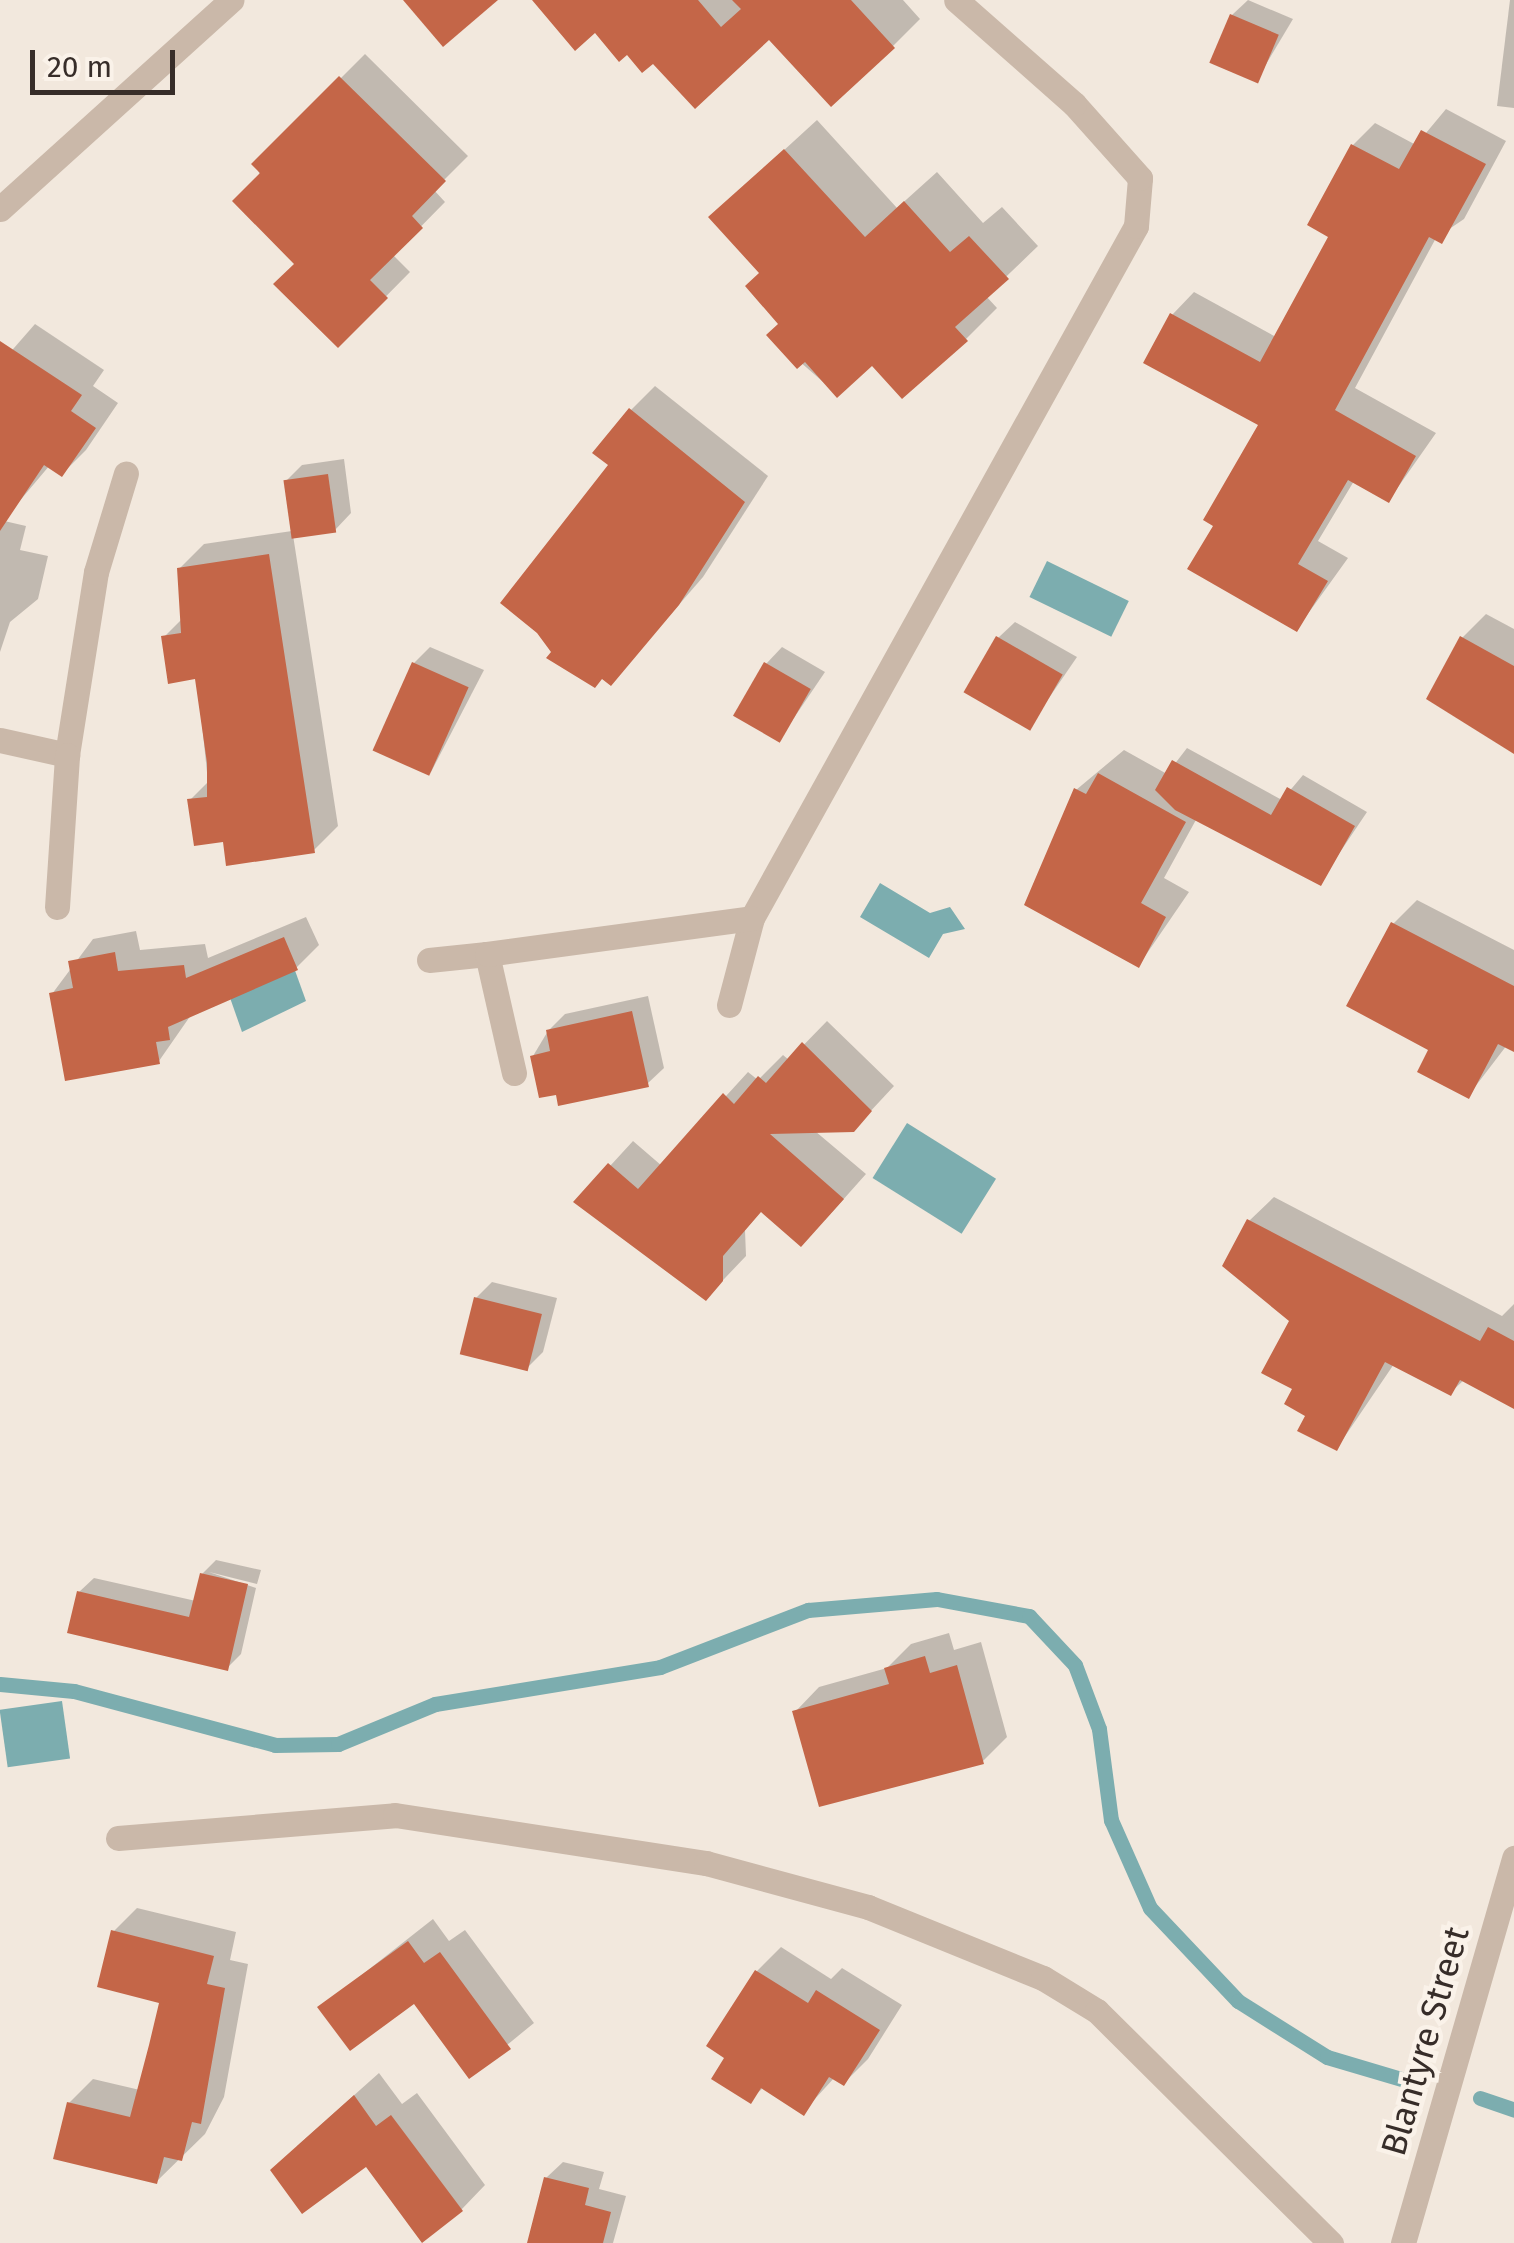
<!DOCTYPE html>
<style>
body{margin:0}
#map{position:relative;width:1514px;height:2243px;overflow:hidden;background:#f2e8dd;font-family:"Fira Sans",sans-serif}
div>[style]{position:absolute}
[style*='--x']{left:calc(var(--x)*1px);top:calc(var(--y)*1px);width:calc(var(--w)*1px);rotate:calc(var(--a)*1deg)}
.water>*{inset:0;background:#7cadaf;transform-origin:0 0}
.shadow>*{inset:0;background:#0003}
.stream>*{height:15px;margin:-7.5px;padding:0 7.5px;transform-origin:7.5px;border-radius:7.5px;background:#7cadaf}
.building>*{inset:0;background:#c46648;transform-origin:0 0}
.lane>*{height:25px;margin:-12.5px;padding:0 12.5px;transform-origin:12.5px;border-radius:12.5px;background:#cab8a9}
.street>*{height:25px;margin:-12.5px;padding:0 12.5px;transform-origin:12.5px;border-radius:12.5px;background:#cab8a9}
span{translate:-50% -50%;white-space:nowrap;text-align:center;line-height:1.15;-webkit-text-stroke:9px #faf2e9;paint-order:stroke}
.street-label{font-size:35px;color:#372d29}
.scale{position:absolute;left:30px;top:50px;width:145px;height:45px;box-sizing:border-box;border:5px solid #372d29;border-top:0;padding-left:12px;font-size:30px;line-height:35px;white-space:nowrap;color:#372d29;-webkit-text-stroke:8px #faf2e9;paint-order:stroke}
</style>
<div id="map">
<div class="water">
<div style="left:1047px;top:561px;width:91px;height:40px;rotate:26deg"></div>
<div style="clip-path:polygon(880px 883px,930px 913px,950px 907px,965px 929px,943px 934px,929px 958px,860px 917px)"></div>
<div style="clip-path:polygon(293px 965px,306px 1001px,242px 1032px,228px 992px)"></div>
<div style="left:907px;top:1123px;width:105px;height:65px;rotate:32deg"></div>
<div style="left:62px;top:1701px;width:58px;height:63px;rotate:82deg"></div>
</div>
<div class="shadow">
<div style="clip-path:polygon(535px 0,903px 0,920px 19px,893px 46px,770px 37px,653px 60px)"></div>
<div style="clip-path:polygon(1248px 0,1293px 19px,1256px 81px,1232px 15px)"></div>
<div style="clip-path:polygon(1510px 0,1514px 0,1514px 108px,1497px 106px)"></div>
<div style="clip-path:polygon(365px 54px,468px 156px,434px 190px,445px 202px,393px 255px,410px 272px,338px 345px,255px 164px)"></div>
<div style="clip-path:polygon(1446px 109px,1506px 141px,1464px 219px,1436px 238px,1355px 388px,1436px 433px,1389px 500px,1354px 481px,1318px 541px,1348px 558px,1297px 629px,1217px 525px,1262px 424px,1172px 315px,1194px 292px,1276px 337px,1332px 235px,1353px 145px,1375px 123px,1416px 145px)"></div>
<div style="clip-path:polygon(817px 120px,897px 208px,937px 172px,983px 223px,1002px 207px,1038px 246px,986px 296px,997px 308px,966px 339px,873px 362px,837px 394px,769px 335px,781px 323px,762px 272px,711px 217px)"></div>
<div style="clip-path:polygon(35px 324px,104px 370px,93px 386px,118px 403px,86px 450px,62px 474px,50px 465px,12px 510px,0 502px,0 364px)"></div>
<div style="clip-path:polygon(655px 386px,768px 476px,703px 577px,611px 683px,612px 465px,631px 410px)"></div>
<div style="clip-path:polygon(344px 459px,351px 513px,335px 530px,293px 535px,338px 826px,314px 850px,225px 840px,190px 800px,208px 782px,197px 676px,164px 637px,182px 619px,179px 569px,204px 544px,292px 531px,286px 481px,302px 465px)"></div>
<div style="clip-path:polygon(0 520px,26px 526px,20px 550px,48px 556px,38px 599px,10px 622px,0 652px)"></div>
<div style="clip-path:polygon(1486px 614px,1514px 629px,1514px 748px,1462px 638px)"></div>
<div style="clip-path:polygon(1015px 622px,1077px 657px,1029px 727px,998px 638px)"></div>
<div style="clip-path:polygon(430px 647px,484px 670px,431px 772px,414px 663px)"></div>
<div style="clip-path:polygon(782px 647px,825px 672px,779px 740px,766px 664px)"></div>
<div style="clip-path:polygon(1187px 748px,1282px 800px,1303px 775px,1367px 812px,1320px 882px,1197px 818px,1164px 878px,1189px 892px,1139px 965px,1076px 790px,1124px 750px,1167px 774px)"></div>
<div style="clip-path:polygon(1417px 900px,1514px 950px,1514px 1049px,1507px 1045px,1468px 1096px,1432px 1049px,1393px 924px)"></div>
<div style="clip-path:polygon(306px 917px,319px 945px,297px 967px,191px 1015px,159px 1061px,52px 994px,93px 939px,136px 931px,140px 950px,205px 944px,208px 958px)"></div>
<div style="clip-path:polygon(648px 996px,664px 1068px,647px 1084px,558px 1092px,533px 1056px,548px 1031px,565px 1014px)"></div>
<div style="clip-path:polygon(827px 1021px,894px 1086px,853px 1130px,815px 1131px,866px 1174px,825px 1220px,762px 1210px,745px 1230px,746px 1256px,706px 1298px,577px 1202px,633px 1141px,662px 1166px,748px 1072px,758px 1080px,783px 1055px,789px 1060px)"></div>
<div style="clip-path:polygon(1274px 1197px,1502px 1316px,1514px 1304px,1514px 1394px,1464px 1380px,1450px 1393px,1394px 1364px,1337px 1448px,1295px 1388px,1292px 1321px,1249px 1221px)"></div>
<div style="clip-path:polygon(492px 1282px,557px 1298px,543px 1352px,527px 1368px,476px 1298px)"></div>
<div style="clip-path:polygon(216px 1560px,261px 1570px,257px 1584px,209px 1572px,256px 1588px,241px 1654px,227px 1668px,79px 1592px,94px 1578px,196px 1601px,202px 1574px)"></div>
<div style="clip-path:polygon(949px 1633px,954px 1650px,981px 1642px,1007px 1737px,983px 1761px,795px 1712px,819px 1687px,887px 1668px,911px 1644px)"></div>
<div style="clip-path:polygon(137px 1908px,236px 1932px,230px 1960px,248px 1964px,224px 2097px,205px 2134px,156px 2182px,69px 2103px,93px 2079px,140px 2090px,162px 2001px,113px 1932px)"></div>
<div style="clip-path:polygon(433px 1919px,449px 1941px,465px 1930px,534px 2023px,470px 2075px,414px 2000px,321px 2007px)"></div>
<div style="clip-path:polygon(781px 1947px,831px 1979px,842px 1968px,902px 2005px,868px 2059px,844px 2083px,835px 2077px,803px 2112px,764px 2087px,750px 2100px,728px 2057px,757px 1971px)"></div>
<div style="clip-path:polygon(379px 2073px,402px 2104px,417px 2093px,485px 2185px,461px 2210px,366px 2163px,297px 2146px)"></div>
<div style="clip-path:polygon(563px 2162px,604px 2172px,599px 2189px,626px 2196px,613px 2243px,529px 2243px,546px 2178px)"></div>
</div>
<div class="stream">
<div style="--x:0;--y:1684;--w:74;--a:5.4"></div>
<div style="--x:74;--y:1691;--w:208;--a:15"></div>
<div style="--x:275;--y:1745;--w:63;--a:-0.9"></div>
<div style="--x:338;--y:1744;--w:105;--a:-22.4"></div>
<div style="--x:435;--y:1704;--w:228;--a:-9.3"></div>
<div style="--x:660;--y:1667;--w:159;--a:-21.1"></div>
<div style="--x:808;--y:1610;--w:129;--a:-4.9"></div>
<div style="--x:937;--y:1599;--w:94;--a:10.5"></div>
<div style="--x:1029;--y:1616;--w:67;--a:46.8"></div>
<div style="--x:1075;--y:1665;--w:68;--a:69.4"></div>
<div style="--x:1099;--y:1729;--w:92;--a:82.5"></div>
<div style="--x:1111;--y:1820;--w:96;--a:66.1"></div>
<div style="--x:1150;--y:1908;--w:128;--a:46.6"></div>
<div style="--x:1238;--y:2001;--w:105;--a:32.2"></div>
<div style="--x:1327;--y:2057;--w:84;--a:16.5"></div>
<div style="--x:1480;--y:2098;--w:36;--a:19"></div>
</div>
<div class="building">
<div style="clip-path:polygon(403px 0,498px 0,443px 47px)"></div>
<div style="clip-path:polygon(532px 0,698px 0,721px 27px,741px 9px,732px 0,851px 0,895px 48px,831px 107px,769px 40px,695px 109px,653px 64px,642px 73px,627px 55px,619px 62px,595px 33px,575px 51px)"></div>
<div style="left:1230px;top:14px;width:53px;height:53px;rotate:23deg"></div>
<div style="clip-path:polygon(339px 76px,446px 181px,412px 216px,423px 228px,370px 280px,388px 298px,338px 348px,273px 284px,294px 264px,232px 201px,260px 173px,251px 164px)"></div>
<div style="clip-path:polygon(1421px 130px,1486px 164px,1442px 244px,1429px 237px,1335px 410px,1416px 456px,1389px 503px,1348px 480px,1298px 564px,1328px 581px,1297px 632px,1187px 569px,1213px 526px,1203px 520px,1258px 425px,1143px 363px,1170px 313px,1260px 362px,1328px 237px,1307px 225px,1351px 144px,1399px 169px)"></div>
<div style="clip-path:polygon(784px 149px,865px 237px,904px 201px,950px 252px,969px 236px,1009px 279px,955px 327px,968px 341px,902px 399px,872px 366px,837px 398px,805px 362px,797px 369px,766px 335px,778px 324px,745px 286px,759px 273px,708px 217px)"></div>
<div style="clip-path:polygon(0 341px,82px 395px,71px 411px,96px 428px,62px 477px,44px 465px,0 531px)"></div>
<div style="clip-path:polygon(629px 408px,745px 502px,679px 605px,611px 686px,602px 679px,595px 688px,546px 658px,551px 652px,537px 633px,500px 603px,608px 465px,592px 453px)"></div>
<div style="left:328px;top:474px;width:59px;height:45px;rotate:82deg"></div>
<div style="clip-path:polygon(269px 554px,315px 853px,226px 866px,223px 842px,194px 846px,187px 799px,207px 797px,207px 763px,195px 679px,168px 684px,161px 636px,181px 633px,177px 568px)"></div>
<div style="left:996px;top:636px;width:77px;height:65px;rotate:30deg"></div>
<div style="clip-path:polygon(1460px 636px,1514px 666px,1514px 754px,1426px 699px)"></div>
<div style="left:412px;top:662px;width:62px;height:97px;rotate:24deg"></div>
<div style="left:764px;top:662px;width:54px;height:62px;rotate:30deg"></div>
<div style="clip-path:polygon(1172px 760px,1271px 815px,1287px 787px,1355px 826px,1321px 886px,1175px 810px,1155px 790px)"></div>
<div style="clip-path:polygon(1098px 773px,1186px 822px,1141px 903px,1166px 917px,1139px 968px,1024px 905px,1074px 788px,1086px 794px)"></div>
<div style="clip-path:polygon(1391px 922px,1514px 986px,1514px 1052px,1498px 1044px,1469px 1099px,1417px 1072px,1428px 1050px,1346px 1006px)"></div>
<div style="clip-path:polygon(284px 937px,298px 970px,168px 1027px,170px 1040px,156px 1042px,160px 1064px,65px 1081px,49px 993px,73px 988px,68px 961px,115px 952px,118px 971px,184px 965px,186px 978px)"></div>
<div style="clip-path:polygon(632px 1011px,649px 1087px,558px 1106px,556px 1095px,539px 1098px,530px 1056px,550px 1051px,546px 1030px)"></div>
<div style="clip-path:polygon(802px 1042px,872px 1111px,854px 1132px,770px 1134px,844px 1199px,801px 1247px,761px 1212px,723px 1256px,723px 1281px,706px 1301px,573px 1202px,608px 1163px,638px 1189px,723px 1093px,734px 1104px,758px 1076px,766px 1083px)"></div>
<div style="clip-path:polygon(1247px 1219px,1480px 1341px,1488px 1327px,1514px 1341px,1514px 1409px,1460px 1380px,1451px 1396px,1385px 1362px,1337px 1451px,1297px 1431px,1305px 1416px,1284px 1404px,1292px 1389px,1261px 1373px,1289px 1321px,1222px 1266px)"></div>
<div style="left:474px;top:1297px;width:70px;height:59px;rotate:14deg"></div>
<div style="clip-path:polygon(200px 1573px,248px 1584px,228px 1671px,67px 1633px,77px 1591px,189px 1617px)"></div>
<div style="clip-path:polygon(925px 1656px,930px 1673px,957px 1665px,984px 1764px,819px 1807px,792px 1711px,889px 1684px,884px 1668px)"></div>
<div style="clip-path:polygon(111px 1930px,214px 1956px,207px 1984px,225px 1988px,201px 2124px,192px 2122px,182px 2161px,164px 2157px,157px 2184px,53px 2159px,67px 2102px,130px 2117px,149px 2045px,159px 2003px,97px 1987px)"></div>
<div style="clip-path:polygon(408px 1941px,424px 1963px,440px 1952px,511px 2049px,469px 2079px,414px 2004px,350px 2051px,317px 2007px)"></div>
<div style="clip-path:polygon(755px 1970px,808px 2003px,816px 1990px,880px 2030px,844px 2086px,829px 2077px,804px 2116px,761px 2088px,751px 2104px,711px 2079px,724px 2058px,706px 2046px)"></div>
<div style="clip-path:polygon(354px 2095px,376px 2126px,391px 2115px,463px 2211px,422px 2243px,366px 2167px,302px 2214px,270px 2170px)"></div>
<div style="clip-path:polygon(544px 2177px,589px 2188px,585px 2205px,611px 2212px,603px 2243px,527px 2243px)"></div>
</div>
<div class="lane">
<div style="--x:0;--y:740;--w:69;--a:12.6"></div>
<div style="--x:67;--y:755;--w:185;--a:-81"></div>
<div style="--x:96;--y:572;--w:103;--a:-73.1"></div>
<div style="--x:57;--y:907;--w:152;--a:-86.2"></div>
</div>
<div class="street">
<div style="--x:0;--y:209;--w:312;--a:-42.1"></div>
<div style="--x:429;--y:960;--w:58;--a:-5.9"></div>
<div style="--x:729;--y:1005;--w:90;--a:-75.2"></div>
<div style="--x:752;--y:918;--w:791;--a:-60.97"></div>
<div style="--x:1136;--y:226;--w:48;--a:-85.2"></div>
<div style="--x:1140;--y:178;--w:99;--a:-131.7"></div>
<div style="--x:1074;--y:104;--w:157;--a:-138.6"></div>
<div style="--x:514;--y:1073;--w:122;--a:-102.8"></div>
<div style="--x:487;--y:954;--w:267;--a:-7.7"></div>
<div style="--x:118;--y:1838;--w:278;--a:-4.7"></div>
<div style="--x:395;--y:1815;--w:315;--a:8.8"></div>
<div style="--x:706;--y:1863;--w:168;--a:15.2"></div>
<div style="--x:868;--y:1907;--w:189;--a:22.1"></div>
<div style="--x:1043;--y:1978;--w:63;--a:31.4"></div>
<div style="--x:1097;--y:2011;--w:330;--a:44.8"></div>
<div style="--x:1403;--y:2243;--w:401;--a:-73.9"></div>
</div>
<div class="street-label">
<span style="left:1425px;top:2041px;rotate:-74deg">Blantyre Street</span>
</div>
<div class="scale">20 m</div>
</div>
